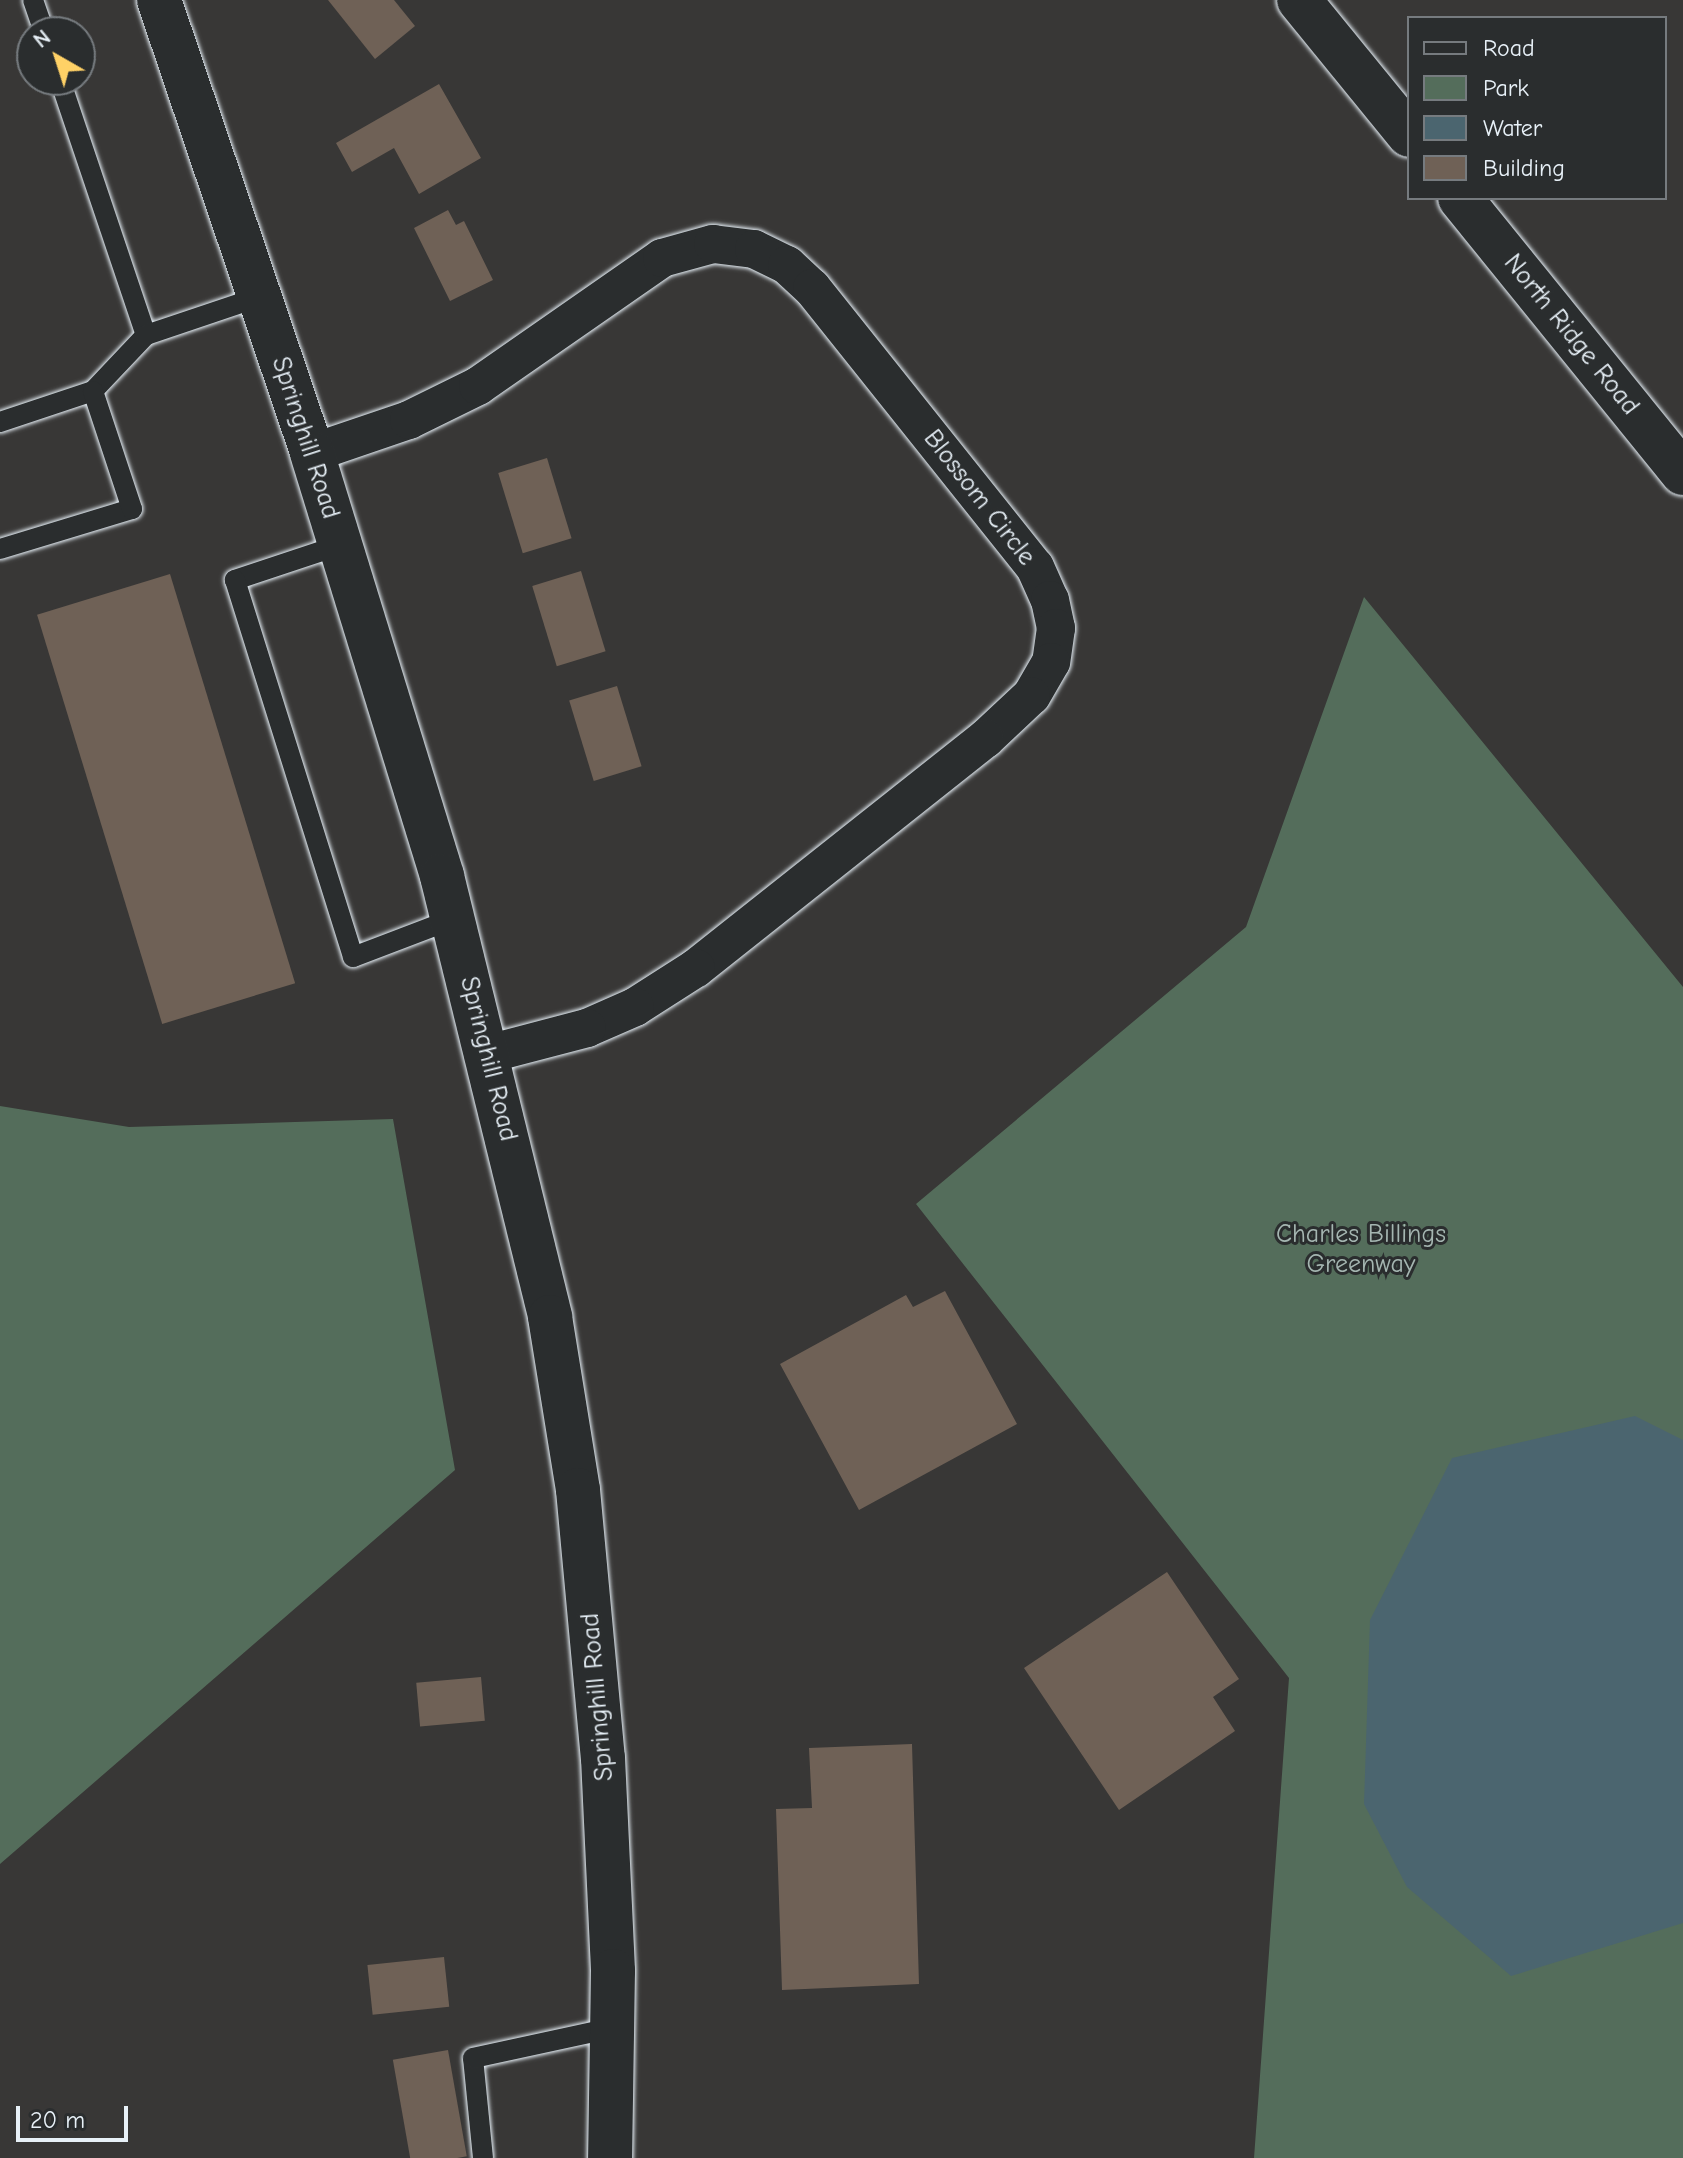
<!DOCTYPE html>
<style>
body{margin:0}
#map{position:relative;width:1683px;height:2158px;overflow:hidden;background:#383736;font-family:"Comic Neue",sans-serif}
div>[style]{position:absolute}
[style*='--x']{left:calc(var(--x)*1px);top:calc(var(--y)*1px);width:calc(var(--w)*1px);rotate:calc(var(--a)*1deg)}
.green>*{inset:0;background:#546d5b}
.water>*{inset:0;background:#4b656f}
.building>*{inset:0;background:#6f6156;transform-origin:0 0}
.roads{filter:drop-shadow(0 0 2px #e8f1f8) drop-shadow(0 0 2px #e8f1f8)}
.service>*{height:20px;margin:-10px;padding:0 10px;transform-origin:10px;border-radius:10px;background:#2a2d2e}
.minor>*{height:38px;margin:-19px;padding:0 19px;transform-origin:19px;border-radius:19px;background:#2a2d2e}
.tertiary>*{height:44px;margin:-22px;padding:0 22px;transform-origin:22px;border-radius:22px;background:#2a2d2e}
.secondary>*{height:44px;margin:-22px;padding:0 22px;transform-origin:22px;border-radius:22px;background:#2a2d2e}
span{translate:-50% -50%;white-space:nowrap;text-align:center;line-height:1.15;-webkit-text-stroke:6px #2a2d2e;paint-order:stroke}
.street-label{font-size:26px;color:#e8f1f8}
.park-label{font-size:26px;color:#a5b6b1}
.legend{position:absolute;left:1407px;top:16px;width:260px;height:184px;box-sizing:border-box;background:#2a2d2e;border:2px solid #767b7f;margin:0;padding:10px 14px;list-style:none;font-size:24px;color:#e8f1f8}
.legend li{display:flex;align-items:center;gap:16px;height:40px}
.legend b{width:40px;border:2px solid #767b7f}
.north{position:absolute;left:16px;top:16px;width:80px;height:80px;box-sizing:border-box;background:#2a2d2e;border:2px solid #767b7f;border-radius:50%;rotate:321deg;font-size:22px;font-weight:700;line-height:32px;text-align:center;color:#e8f1f8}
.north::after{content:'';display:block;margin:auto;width:28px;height:36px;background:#ffd166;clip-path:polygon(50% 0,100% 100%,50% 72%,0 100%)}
.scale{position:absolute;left:16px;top:2106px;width:112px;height:36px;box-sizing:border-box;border:4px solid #e8f1f8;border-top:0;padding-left:10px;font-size:24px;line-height:28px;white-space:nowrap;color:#e8f1f8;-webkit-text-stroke:6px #2a2d2e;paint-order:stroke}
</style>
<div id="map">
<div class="green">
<div style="clip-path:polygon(1364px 597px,1683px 987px,1683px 2158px,1254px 2158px,1289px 1678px,916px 1204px,1246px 927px)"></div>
<div style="clip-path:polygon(0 1106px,129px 1127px,393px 1119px,455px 1470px,0 1864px)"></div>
</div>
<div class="water">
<div style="clip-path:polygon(1635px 1416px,1683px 1440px,1683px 1923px,1511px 1976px,1407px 1887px,1364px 1804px,1370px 1620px,1452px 1458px)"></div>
</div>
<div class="building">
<div style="clip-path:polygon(328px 0,394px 0,415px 26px,375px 59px)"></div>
<div style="clip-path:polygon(439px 84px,481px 158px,419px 194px,394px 148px,352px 172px,336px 143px)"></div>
<div style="clip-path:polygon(448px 210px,456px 225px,464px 221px,493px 280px,450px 301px,414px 228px)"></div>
<div style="left:547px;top:458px;width:84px;height:51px;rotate:73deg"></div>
<div style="left:581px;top:571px;width:84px;height:51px;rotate:73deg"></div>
<div style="left:170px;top:574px;width:428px;height:139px;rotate:73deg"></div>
<div style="left:617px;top:686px;width:84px;height:50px;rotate:73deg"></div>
<div style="clip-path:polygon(945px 1291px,1017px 1424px,859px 1510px,780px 1364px,906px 1295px,913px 1307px)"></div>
<div style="clip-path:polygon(1167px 1572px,1239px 1679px,1213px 1697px,1235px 1731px,1119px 1810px,1024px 1668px)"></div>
<div style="left:481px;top:1677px;width:44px;height:65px;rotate:85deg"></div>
<div style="clip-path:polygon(912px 1744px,919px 1984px,782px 1990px,776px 1809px,812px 1808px,809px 1748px)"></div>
<div style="left:444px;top:1957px;width:50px;height:77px;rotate:84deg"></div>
<div style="left:448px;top:2050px;width:108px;height:56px;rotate:80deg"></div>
</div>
<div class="roads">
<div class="service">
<div style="--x:33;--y:0;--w:34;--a:71"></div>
<div style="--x:60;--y:80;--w:269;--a:71.4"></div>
<div style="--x:0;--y:422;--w:98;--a:-18.4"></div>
<div style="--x:93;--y:391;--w:77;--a:-46.6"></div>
<div style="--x:146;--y:335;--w:119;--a:-18.6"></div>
<div style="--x:340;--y:545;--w:111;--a:161.6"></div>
<div style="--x:235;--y:580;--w:395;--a:72.6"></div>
<div style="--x:353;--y:957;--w:107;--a:-20.8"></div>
<div style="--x:0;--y:549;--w:138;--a:-16.9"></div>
<div style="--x:132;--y:509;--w:124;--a:-108.3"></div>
<div style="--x:483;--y:2158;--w:100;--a:-95.7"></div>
<div style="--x:473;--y:2058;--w:142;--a:-12.2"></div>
</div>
<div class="minor">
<div style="--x:312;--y:453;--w:102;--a:-18.8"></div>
<div style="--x:409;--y:420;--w:77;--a:-26.2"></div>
<div style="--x:478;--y:386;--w:224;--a:-34.8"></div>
<div style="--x:662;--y:258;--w:53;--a:-15.4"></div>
<div style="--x:713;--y:244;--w:41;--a:7"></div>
<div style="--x:754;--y:249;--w:37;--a:26"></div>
<div style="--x:787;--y:265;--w:34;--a:43"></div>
<div style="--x:812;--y:288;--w:357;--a:51.4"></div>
<div style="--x:1035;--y:567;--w:36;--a:66"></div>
<div style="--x:1050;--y:600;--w:29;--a:78"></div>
<div style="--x:1056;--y:628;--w:34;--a:98"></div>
<div style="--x:1051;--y:662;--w:39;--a:120"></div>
<div style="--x:1031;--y:696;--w:63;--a:136.9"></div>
<div style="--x:985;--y:739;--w:369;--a:141.6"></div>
<div style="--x:696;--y:968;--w:72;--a:147.4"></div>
<div style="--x:635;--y:1007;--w:52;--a:156.4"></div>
<div style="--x:587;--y:1028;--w:102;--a:165.3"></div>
</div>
<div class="tertiary">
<div style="--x:1299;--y:0;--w:174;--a:50.8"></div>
<div style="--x:1460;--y:198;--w:354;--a:51"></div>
</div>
<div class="secondary">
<div style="--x:159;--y:0;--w:478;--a:71.3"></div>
<div style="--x:312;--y:453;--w:443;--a:72.9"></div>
<div style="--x:442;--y:876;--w:454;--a:76.2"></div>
<div style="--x:550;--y:1317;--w:175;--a:80.8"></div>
<div style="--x:578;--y:1490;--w:269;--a:84.7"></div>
<div style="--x:603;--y:1758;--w:213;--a:87.3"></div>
<div style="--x:613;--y:1971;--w:187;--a:90.9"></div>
</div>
</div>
<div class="street-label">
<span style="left:1571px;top:335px;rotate:51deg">North Ridge Road</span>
<span style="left:305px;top:438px;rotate:72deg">Springhill Road</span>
<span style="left:979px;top:498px;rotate:52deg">Blossom Circle</span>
<span style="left:488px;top:1059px;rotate:76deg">Springhill Road</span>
<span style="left:598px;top:1697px;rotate:-95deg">Springhill Road</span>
</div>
<div class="park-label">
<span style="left:1361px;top:1250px">Charles Billings<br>Greenway</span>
</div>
<ul class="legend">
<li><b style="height:10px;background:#2a2d2e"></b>Road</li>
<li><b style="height:22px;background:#546d5b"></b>Park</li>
<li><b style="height:22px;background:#4b656f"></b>Water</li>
<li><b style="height:22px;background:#6f6156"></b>Building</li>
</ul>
<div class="north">N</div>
<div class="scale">20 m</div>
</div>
